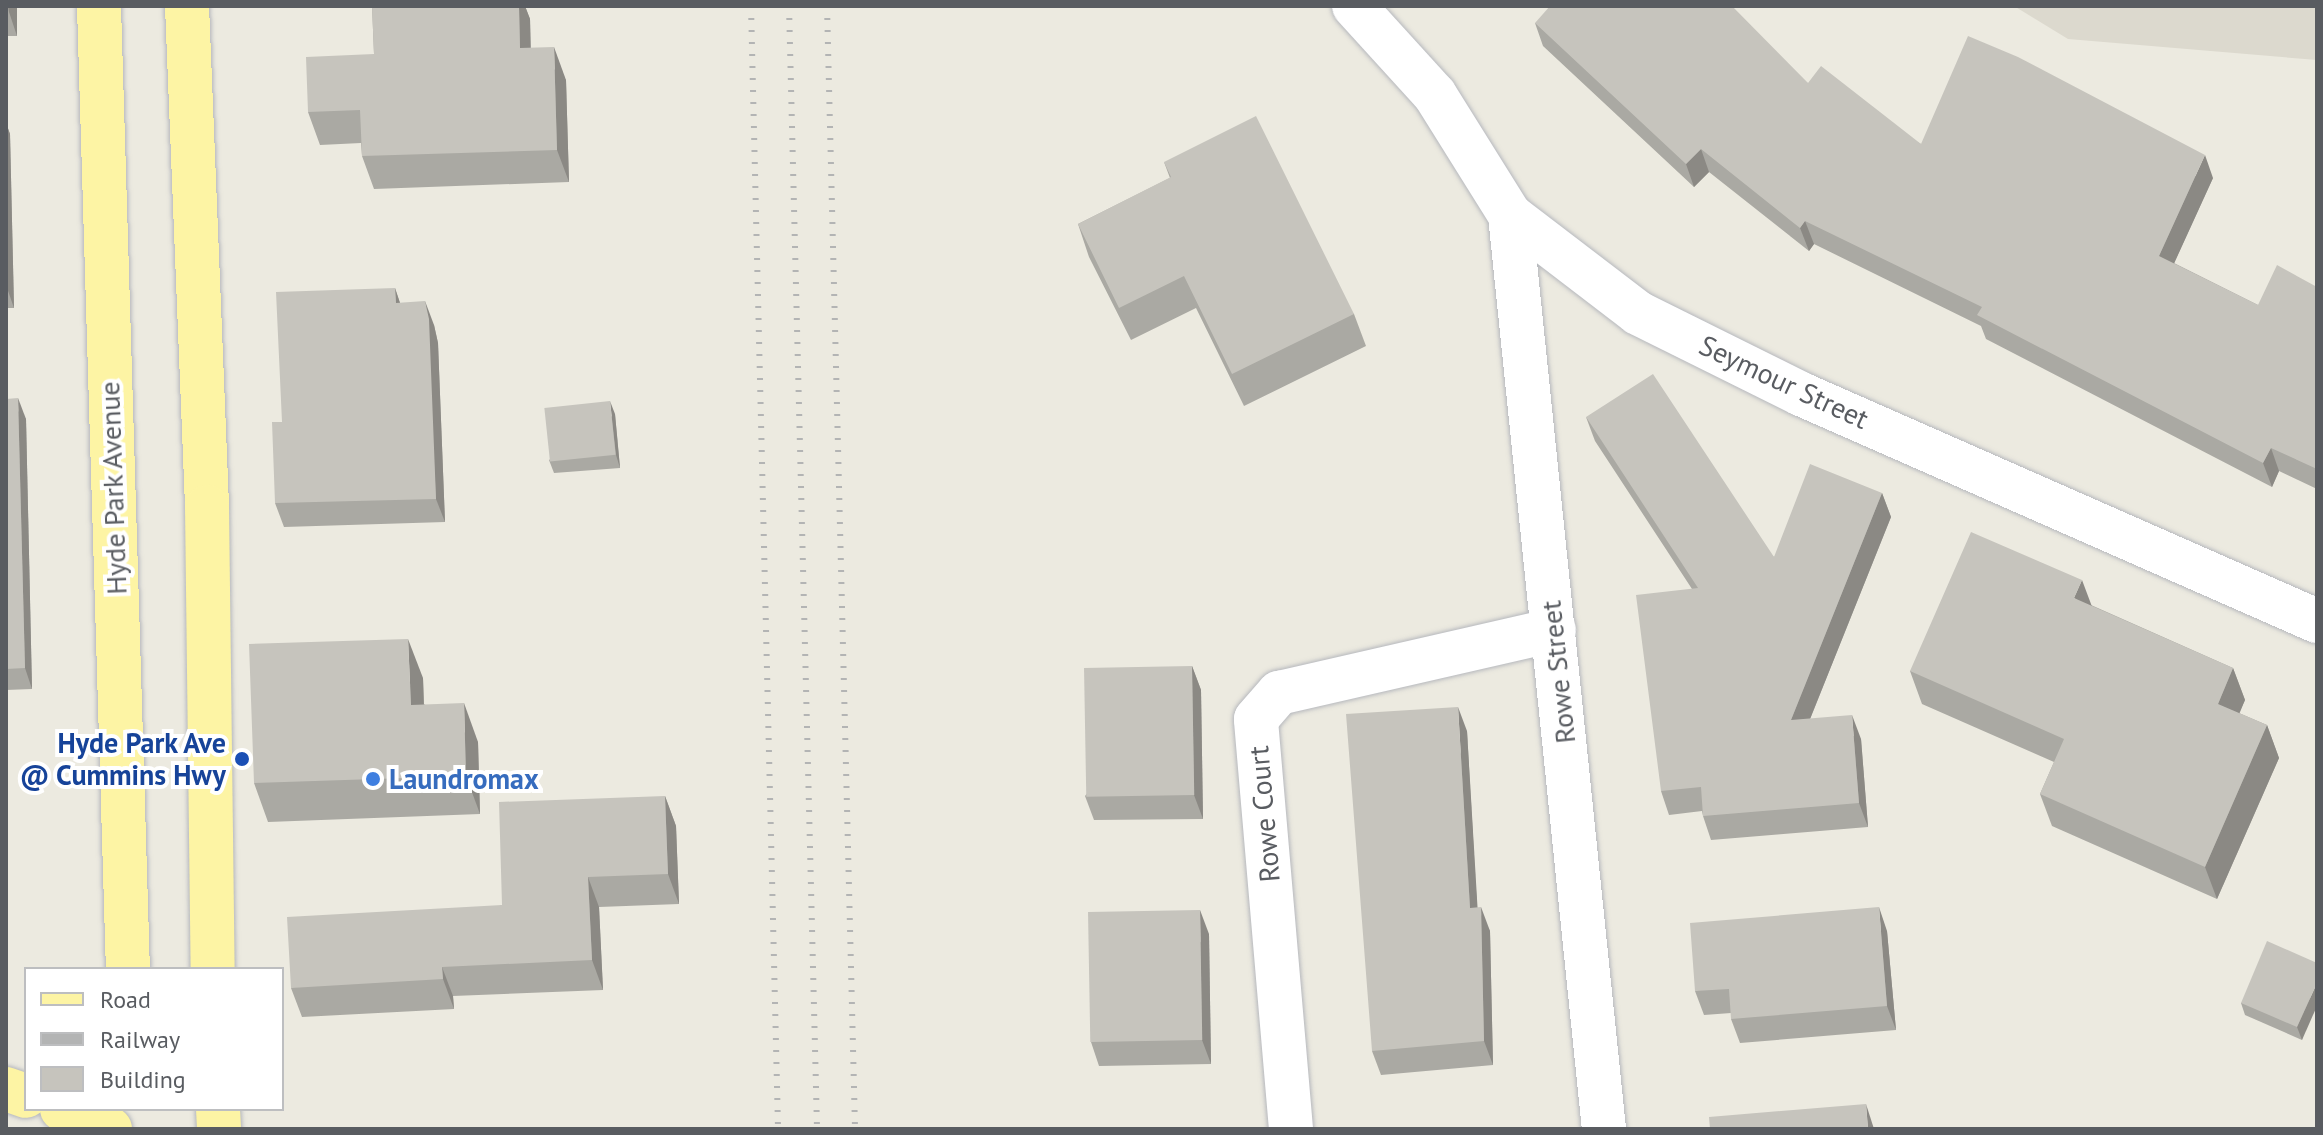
<!DOCTYPE html>
<style>
body{margin:0}
#map{position:relative;width:2323px;height:1135px;overflow:hidden;background:#eceae0;font-family:"PT Sans",sans-serif}
div>[style]{position:absolute}
[style*='--x']{left:calc(var(--x)*1px);top:calc(var(--y)*1px);width:calc(var(--w)*1px);rotate:calc(var(--a)*1deg)}
.education>*{inset:0;background:#dcd9ce}
.roads{filter:drop-shadow(0 0 2px #b6b8bd) drop-shadow(0 0 2px #b6b8bd)}
.minor>*{height:44px;margin:-22px;padding:0 22px;transform-origin:22px;border-radius:22px;background:#fff}
.major>*{height:44px;margin:-22px;padding:0 22px;transform-origin:22px;border-radius:22px;background:#fdf4a4}
.rail>*{height:6px;margin-top:-3px;transform-origin:0;background:repeating-linear-gradient(90deg,#b3b4b4 0 2px,transparent 0 12px)}
.wall>*{inset:0;background:#aaa9a3;transform-origin:0 0}
.shaded-wall>*{inset:0;background:#8b8984}
.building>*{inset:0;background:#c6c4bd;transform-origin:0 0}
.dots>*{width:22px;height:22px;translate:-50% -50%;box-sizing:border-box;border:4px solid #fff;border-radius:50%}
span{translate:-50% -50%;white-space:nowrap;text-align:center;line-height:1.15;-webkit-text-stroke:8px #fff;paint-order:stroke}
.street-label{font-size:28px;color:#595c61}
.transit-label{font-size:28px;color:#164399;font-weight:700}
.right{translate:-100% -50%;text-align:right}
.shop-label{font-size:28px;color:#366cbe;font-weight:700}
.left{translate:0 -50%;text-align:left}
.frame{position:absolute;inset:0;border:8px solid #595c61;pointer-events:none}
.legend{position:absolute;left:24px;top:967px;width:260px;height:144px;box-sizing:border-box;background:#fff;border:2px solid #bdbec0;margin:0;padding:10px 14px;list-style:none;font-size:24px;color:#595c61}
.legend li{display:flex;align-items:center;gap:16px;height:40px}
.legend b{width:40px;border:2px solid #bdbec0}
</style>
<div id="map">
<div class="education">
<div style="clip-path:polygon(2014px 6px,2317px 6px,2317px 60px,2068px 39px)"></div>
</div>
<div class="roads">
<div class="minor">
<div style="--x:1354;--y:6;--w:120;--a:47.7"></div>
<div style="--x:1435;--y:95;--w:142;--a:58"></div>
<div style="--x:1510;--y:215;--w:161;--a:37.4"></div>
<div style="--x:1638;--y:313;--w:182;--a:26.4"></div>
<div style="--x:1801;--y:394;--w:564;--a:23.75"></div>
<div style="--x:1510;--y:215;--w:919;--a:84.13"></div>
<div style="--x:1291;--y:1129;--w:411;--a:-94.9"></div>
<div style="--x:1256;--y:719;--w:35;--a:-49"></div>
<div style="--x:1279;--y:693;--w:282;--a:-12.9"></div>
</div>
<div class="major">
<div style="--x:99;--y:6;--w:963;--a:88.28"></div>
<div style="--x:187;--y:6;--w:501;--a:87.71"></div>
<div style="--x:207;--y:507;--w:462;--a:89.3"></div>
<div style="--x:6;--y:1089;--w:21;--a:19"></div>
<div style="--x:62;--y:1109;--w:52;--a:22.6"></div>
<div style="--x:218;--y:1109;--w:20;--a:87"></div>
</div>
</div>
<div class="rail">
<div style="--x:751;--y:6;--w:1123;--a:88.62"></div>
<div style="--x:789;--y:6;--w:1123;--a:88.57"></div>
<div style="--x:827;--y:6;--w:1123;--a:88.57"></div>
</div>
<div class="wall">
<div style="left:6px;top:6px;width:11px;height:30px"></div>
<div style="clip-path:polygon(372px 6px,525px 6px,530px 19px,531px 48px,566px 80px,569px 182px,374px 189px,362px 156px,361px 143px,320px 145px,308px 112px,374px 54px)"></div>
<div style="clip-path:polygon(1535px 23px,1808px 83px,1921px 144px,2213px 178px,2174px 263px,2258px 305px,2317px 287px,2317px 489px,2279px 471px,2272px 487px,1986px 339px,1981px 326px,1814px 244px,1809px 251px,1709px 172px,1694px 187px,1543px 46px)"></div>
<div style="clip-path:polygon(6px 123px,10px 134px,14px 308px,6px 308px)"></div>
<div style="clip-path:polygon(1164px 162px,1354px 314px,1366px 346px,1244px 406px,1196px 308px,1131px 340px,1089px 257px,1078px 224px,1170px 178px)"></div>
<div style="clip-path:polygon(395px 288px,400px 303px,434px 325px,438px 343px,445px 522px,284px 527px,275px 503px,282px 422px)"></div>
<div style="clip-path:polygon(6px 399px,26px 419px,32px 689px,6px 690px)"></div>
<div style="clip-path:polygon(615px 414px,620px 468px,554px 473px,549px 460px)"></div>
<div style="clip-path:polygon(1586px 417px,1774px 557px,1882px 493px,1891px 517px,1810px 719px,1861px 739px,1868px 827px,1711px 840px,1703px 816px,1702px 811px,1669px 815px,1661px 791px,1692px 589px,1595px 441px)"></div>
<div style="clip-path:polygon(2091px 605px,2233px 668px,2245px 700px,2239px 713px,2267px 725px,2279px 758px,2217px 899px,2052px 826px,2040px 794px,2054px 762px,1922px 704px,1910px 671px)"></div>
<div style="clip-path:polygon(1192px 666px,1201px 690px,1203px 819px,1094px 820px,1085px 796px)"></div>
<div style="clip-path:polygon(423px 678px,424px 704px,478px 742px,480px 814px,268px 822px,254px 783px)"></div>
<div style="clip-path:polygon(1467px 731px,1477px 907px,1490px 931px,1493px 1065px,1381px 1075px,1372px 1051px)"></div>
<div style="clip-path:polygon(665px 796px,676px 826px,679px 904px,599px 907px,603px 990px,453px 996px,454px 1009px,302px 1017px,291px 988px,502px 905px)"></div>
<div style="clip-path:polygon(1887px 931px,1896px 1030px,1740px 1043px,1731px 1019px,1731px 1013px,1704px 1015px,1695px 991px)"></div>
<div style="clip-path:polygon(1209px 934px,1211px 1064px,1099px 1066px,1091px 1042px)"></div>
<div style="clip-path:polygon(2317px 963px,2302px 1040px,2245px 1015px,2241px 1003px)"></div>
</div>
<div class="shaded-wall">
<div style="clip-path:polygon(8px 6px,17px 6px,17px 36px,9px 12px)"></div>
<div style="clip-path:polygon(519px 6px,525px 6px,530px 19px,531px 81px,520px 48px)"></div>
<div style="clip-path:polygon(554px 47px,566px 80px,569px 182px,557px 150px)"></div>
<div style="clip-path:polygon(6px 123px,10px 134px,14px 308px,6px 285px)"></div>
<div style="clip-path:polygon(1701px 149px,1709px 172px,1694px 187px,1686px 164px)"></div>
<div style="clip-path:polygon(2205px 155px,2213px 178px,2167px 279px,2159px 256px)"></div>
<div style="clip-path:polygon(1805px 221px,1814px 244px,1809px 251px,1800px 228px)"></div>
<div style="clip-path:polygon(395px 288px,403px 312px,396px 303px)"></div>
<div style="clip-path:polygon(425px 301px,434px 325px,438px 343px,445px 522px,436px 499px)"></div>
<div style="clip-path:polygon(18px 398px,26px 419px,32px 689px,25px 668px)"></div>
<div style="clip-path:polygon(610px 401px,615px 414px,620px 468px,616px 455px)"></div>
<div style="clip-path:polygon(2271px 448px,2279px 471px,2272px 487px,2263px 463px)"></div>
<div style="clip-path:polygon(1882px 493px,1891px 517px,1800px 744px,1791px 720px)"></div>
<div style="clip-path:polygon(2082px 580px,2094px 612px,2074px 598px)"></div>
<div style="clip-path:polygon(408px 639px,423px 678px,425px 743px,411px 705px)"></div>
<div style="clip-path:polygon(1192px 666px,1201px 690px,1203px 819px,1194px 795px)"></div>
<div style="clip-path:polygon(2233px 668px,2245px 700px,2230px 736px,2218px 704px)"></div>
<div style="clip-path:polygon(464px 703px,478px 742px,480px 814px,466px 776px)"></div>
<div style="clip-path:polygon(1458px 707px,1467px 731px,1479px 932px,1470px 908px)"></div>
<div style="clip-path:polygon(1852px 715px,1861px 739px,1868px 827px,1859px 803px)"></div>
<div style="clip-path:polygon(2267px 725px,2279px 758px,2217px 899px,2205px 867px)"></div>
<div style="clip-path:polygon(665px 796px,676px 826px,679px 904px,668px 874px)"></div>
<div style="clip-path:polygon(588px 877px,599px 907px,603px 990px,592px 960px)"></div>
<div style="clip-path:polygon(1481px 907px,1490px 931px,1493px 1065px,1484px 1041px)"></div>
<div style="clip-path:polygon(1879px 907px,1887px 931px,1896px 1030px,1887px 1006px)"></div>
<div style="clip-path:polygon(1200px 910px,1209px 934px,1211px 1064px,1202px 1040px)"></div>
<div style="clip-path:polygon(442px 967px,453px 996px,454px 1009px,443px 979px)"></div>
<div style="clip-path:polygon(2317px 983px,2317px 1006px,2302px 1040px,2297px 1027px)"></div>
<div style="clip-path:polygon(1866px 1104px,1874px 1129px,1868px 1129px)"></div>
</div>
<div class="building">
<div style="clip-path:polygon(372px 6px,519px 6px,520px 48px,554px 47px,557px 150px,362px 156px,360px 110px,308px 112px,306px 57px,374px 54px)"></div>
<div style="clip-path:polygon(1550px 6px,1732px 6px,1808px 83px,1821px 66px,1921px 144px,1968px 36px,2018px 57px,2205px 155px,2159px 256px,2258px 305px,2277px 265px,2317px 287px,2317px 469px,2271px 448px,2263px 463px,1977px 315px,1982px 307px,1805px 221px,1800px 228px,1701px 149px,1686px 164px,1535px 23px)"></div>
<div style="clip-path:polygon(1256px 116px,1354px 314px,1232px 374px,1184px 276px,1119px 308px,1078px 224px,1171px 177px,1164px 162px)"></div>
<div style="clip-path:polygon(395px 288px,396px 303px,425px 301px,429px 319px,436px 499px,275px 503px,272px 422px,282px 422px,276px 292px)"></div>
<div style="clip-path:polygon(1653px 374px,1774px 557px,1810px 464px,1882px 493px,1791px 720px,1852px 715px,1859px 803px,1703px 816px,1701px 787px,1661px 791px,1636px 595px,1698px 588px,1586px 417px)"></div>
<div style="clip-path:polygon(18px 398px,25px 668px,6px 669px,6px 399px)"></div>
<div style="left:610px;top:401px;width:54px;height:66px;rotate:84deg"></div>
<div style="clip-path:polygon(1971px 532px,2082px 580px,2074px 598px,2233px 668px,2218px 704px,2267px 725px,2205px 867px,2040px 794px,2064px 739px,1910px 671px)"></div>
<div style="clip-path:polygon(408px 639px,411px 705px,464px 703px,466px 776px,254px 783px,249px 644px)"></div>
<div style="left:1192px;top:666px;width:129px;height:108px;rotate:89deg"></div>
<div style="clip-path:polygon(1458px 707px,1470px 908px,1481px 907px,1484px 1041px,1372px 1051px,1346px 714px)"></div>
<div style="clip-path:polygon(665px 796px,668px 874px,588px 877px,592px 960px,442px 967px,443px 979px,291px 988px,287px 917px,502px 905px,499px 802px)"></div>
<div style="clip-path:polygon(1879px 907px,1887px 1006px,1731px 1019px,1729px 989px,1695px 991px,1690px 923px)"></div>
<div style="left:1200px;top:910px;width:130px;height:112px;rotate:89deg"></div>
<div style="clip-path:polygon(2267px 941px,2317px 963px,2317px 983px,2297px 1027px,2241px 1003px)"></div>
<div style="clip-path:polygon(1866px 1104px,1868px 1129px,1710px 1129px,1709px 1117px)"></div>
</div>
<div class="dots">
<div style="left:242px;top:759px;background:#1a4fb4"></div>
<div style="left:373px;top:779px;background:#3f7fe0"></div>
</div>
<div class="street-label">
<span style="left:1784px;top:382px;rotate:25deg">Seymour Street</span>
<span style="left:113px;top:488px;rotate:-92deg">Hyde Park Avenue</span>
<span style="left:1558px;top:672px;rotate:-96deg">Rowe Street</span>
<span style="left:1264px;top:814px;rotate:-95deg">Rowe Court</span>
</div>
<div class="transit-label">
<span class="right" style="left:226px;top:759px">Hyde Park Ave<br>@ Cummins Hwy</span>
</div>
<div class="shop-label">
<span class="left" style="left:389px;top:779px">Laundromax</span>
</div>
<div class="frame"></div>
<ul class="legend">
<li><b style="height:10px;background:#fdf4a4"></b>Road</li>
<li><b style="height:10px;background:#b3b4b4"></b>Railway</li>
<li><b style="height:22px;background:#c6c4bd"></b>Building</li>
</ul>
</div>
